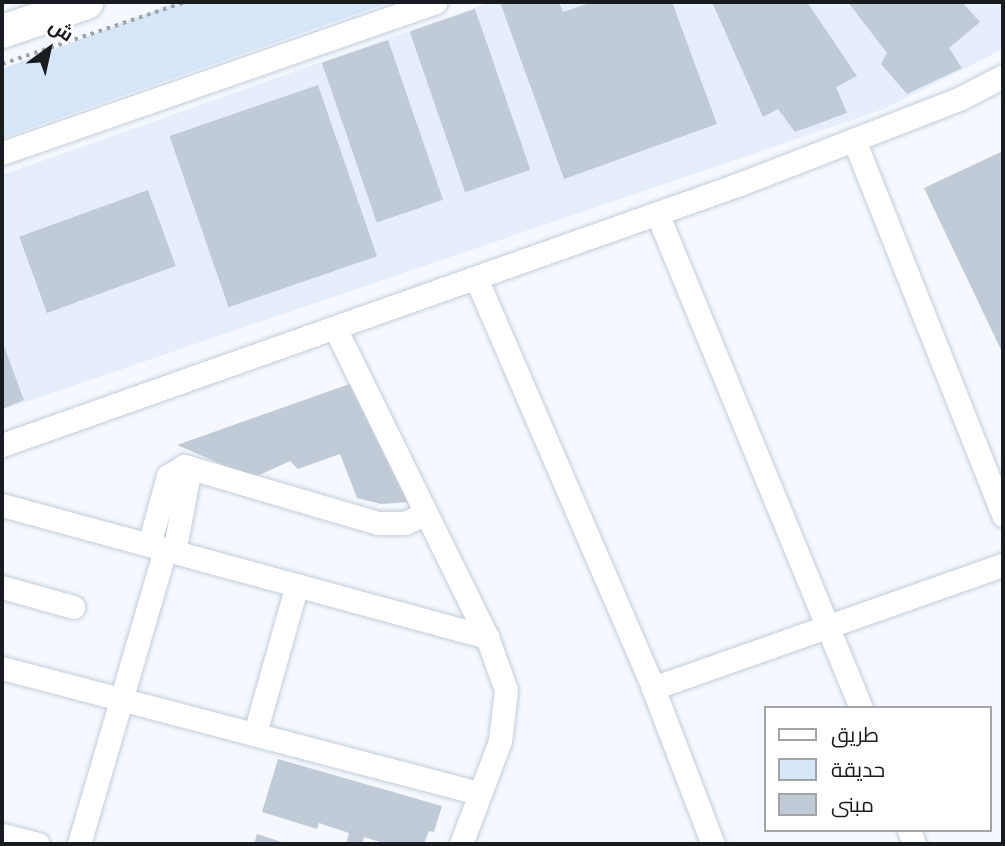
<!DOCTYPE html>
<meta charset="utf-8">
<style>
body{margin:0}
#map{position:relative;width:1005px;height:846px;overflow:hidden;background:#f5f9ff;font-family:"Alegreya Sans",Cairo,sans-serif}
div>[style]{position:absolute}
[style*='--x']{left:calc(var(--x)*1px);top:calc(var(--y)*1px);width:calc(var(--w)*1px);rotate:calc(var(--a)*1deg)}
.built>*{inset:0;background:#e5eefa}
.green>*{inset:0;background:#d7e7fa}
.building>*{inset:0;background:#c0cbd7;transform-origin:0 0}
.path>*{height:3.5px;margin-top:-1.75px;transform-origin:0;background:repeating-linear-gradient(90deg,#a0a4a9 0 3.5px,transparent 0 8.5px)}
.roads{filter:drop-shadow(0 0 2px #c3cdda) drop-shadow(0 0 2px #c3cdda)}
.minor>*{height:23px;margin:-11.5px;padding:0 11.5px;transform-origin:11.5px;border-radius:11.5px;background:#fff}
.highway>*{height:33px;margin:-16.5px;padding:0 16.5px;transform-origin:16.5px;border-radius:16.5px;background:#fff}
span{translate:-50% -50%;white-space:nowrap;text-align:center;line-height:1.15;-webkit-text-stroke:7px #fff;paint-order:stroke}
.frame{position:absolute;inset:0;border:4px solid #181b20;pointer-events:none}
.legend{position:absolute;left:764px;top:706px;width:228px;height:126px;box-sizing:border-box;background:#fff;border:2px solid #a3a4a6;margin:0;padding:9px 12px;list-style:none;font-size:21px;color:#181b20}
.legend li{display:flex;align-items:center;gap:14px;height:35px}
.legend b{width:35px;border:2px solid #a3a4a6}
.north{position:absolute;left:14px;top:14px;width:70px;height:70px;-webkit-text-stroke:5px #fff;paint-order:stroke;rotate:33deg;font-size:19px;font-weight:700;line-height:28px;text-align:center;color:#181b20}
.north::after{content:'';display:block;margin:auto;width:24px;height:32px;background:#181b20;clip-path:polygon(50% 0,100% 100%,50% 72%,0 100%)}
</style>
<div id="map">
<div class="built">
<div style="clip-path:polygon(491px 2px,1003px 2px,1003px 49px,884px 109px,2px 410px,2px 175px)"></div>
</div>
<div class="green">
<div style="clip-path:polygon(177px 2px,391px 2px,2px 138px,2px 69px)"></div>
</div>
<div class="building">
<div style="clip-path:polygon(500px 2px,559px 2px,563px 12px,593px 2px,672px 2px,717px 124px,564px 179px)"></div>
<div style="clip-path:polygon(712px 2px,807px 2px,857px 76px,836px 87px,847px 113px,795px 132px,778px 109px,763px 117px)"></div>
<div style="clip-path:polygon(848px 2px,962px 2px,980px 22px,949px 48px,962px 68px,907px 94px,881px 64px,887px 53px)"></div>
<div style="left:475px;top:9px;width:170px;height:69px;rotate:71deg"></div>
<div style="left:388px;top:40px;width:169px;height:70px;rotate:71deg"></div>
<div style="left:318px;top:85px;width:181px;height:157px;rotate:71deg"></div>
<div style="clip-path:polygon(1003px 151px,1003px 354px,924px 188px)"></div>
<div style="left:148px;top:190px;width:81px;height:137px;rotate:70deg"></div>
<div style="clip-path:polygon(2px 341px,24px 400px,2px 409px)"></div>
<div style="clip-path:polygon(355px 382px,410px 502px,381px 504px,357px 498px,340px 454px,298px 469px,290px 461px,253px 478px,177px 445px)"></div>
<div style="clip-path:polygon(278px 759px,442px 806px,434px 832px,429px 831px,424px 844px,386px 844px,364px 837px,362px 844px,346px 844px,349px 833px,319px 823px,317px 829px,262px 812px)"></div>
<div style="clip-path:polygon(257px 834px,288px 844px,254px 844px)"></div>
</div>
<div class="path">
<div style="--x:2;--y:64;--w:193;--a:-18.7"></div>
</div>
<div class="roads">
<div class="minor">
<div style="--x:854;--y:140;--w:404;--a:68.3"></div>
<div style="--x:2;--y:153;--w:459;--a:-19.2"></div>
<div style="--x:657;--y:213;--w:535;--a:67.6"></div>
<div style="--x:476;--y:278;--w:447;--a:66.6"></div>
<div style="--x:653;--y:688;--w:167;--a:69"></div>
<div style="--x:335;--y:328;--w:344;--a:63.8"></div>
<div style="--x:487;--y:637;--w:56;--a:70.3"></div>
<div style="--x:506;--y:690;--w:51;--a:96.7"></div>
<div style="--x:500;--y:741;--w:110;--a:110.7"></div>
<div style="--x:2;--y:445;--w:780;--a:-19.48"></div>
<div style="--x:737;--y:185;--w:240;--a:-21.2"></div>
<div style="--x:961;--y:98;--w:47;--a:-27.6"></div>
<div style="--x:2;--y:505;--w:503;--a:15.23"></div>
<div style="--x:149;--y:545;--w:72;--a:-74.6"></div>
<div style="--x:168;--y:476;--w:19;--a:-32"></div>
<div style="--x:184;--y:466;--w:202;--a:16.4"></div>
<div style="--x:378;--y:523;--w:27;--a:0"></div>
<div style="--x:405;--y:523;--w:23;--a:-25"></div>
<div style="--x:174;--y:552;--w:86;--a:-79.3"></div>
<div style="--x:2;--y:587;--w:74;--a:15.7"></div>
<div style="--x:2;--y:668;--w:494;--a:14.7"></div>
<div style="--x:653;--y:688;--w:371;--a:-19.4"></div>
<div style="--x:255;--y:733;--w:154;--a:-74.2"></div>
<div style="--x:909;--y:830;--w:15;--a:70"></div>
<div style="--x:2;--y:835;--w:37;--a:14"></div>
<div style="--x:79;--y:844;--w:306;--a:-73.7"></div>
</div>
<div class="highway">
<div style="--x:2;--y:31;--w:89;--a:-19"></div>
</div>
</div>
<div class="frame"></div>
<ul class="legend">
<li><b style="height:9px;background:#fff"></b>طريق</li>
<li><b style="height:19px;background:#d7e7fa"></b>حديقة</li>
<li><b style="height:19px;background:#c0cbd7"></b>مبنى</li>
</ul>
<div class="north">ش</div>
</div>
